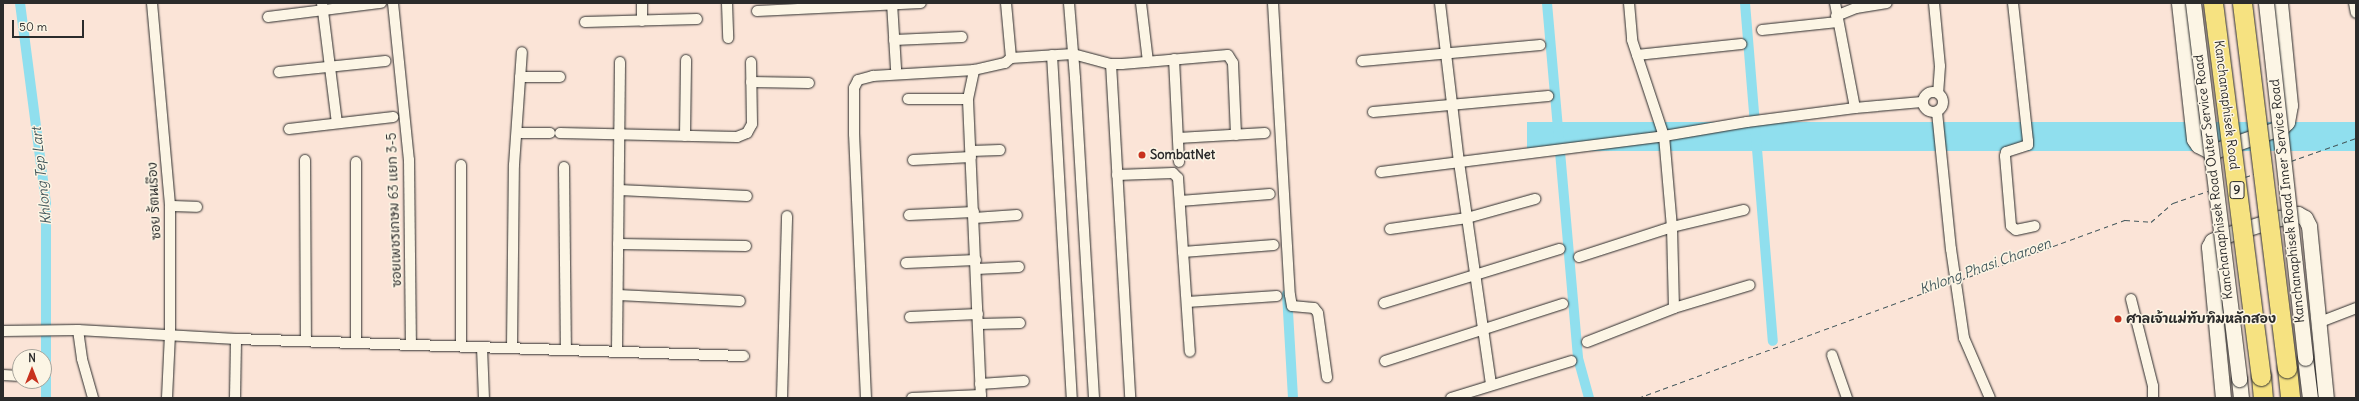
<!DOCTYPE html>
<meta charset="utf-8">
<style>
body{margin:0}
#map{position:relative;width:2359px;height:401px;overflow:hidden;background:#fbe4d7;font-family:Delius,"Playpen Sans Thai",sans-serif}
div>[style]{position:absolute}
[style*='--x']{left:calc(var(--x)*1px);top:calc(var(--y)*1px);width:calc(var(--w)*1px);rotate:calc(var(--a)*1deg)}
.water>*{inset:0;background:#90dfee;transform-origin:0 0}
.canal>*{height:10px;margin:-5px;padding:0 5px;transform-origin:5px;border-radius:5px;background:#90dfee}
.ferry>*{height:1px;margin-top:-0.5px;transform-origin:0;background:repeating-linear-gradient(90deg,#44585c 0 5px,transparent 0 9px)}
.roads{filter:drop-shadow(0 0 1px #2b2b2b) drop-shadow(0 0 1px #2b2b2b)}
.street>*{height:10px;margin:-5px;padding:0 5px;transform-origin:5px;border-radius:5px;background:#fcf5e5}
.street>.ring{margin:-5px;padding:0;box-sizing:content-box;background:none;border:10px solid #fcf5e5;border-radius:50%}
.secondary>*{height:15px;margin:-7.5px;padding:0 7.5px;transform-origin:7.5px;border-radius:7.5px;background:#fcf5e5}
.highway>*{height:19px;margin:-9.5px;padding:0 9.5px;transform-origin:9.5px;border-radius:9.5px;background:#f6e281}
.bridges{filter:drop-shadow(0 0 1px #2b2b2b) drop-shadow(0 0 1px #2b2b2b)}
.secondary-bridge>*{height:15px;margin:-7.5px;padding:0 7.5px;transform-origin:7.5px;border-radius:7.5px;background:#fcf5e5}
.highway-bridge>*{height:19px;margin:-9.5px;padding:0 9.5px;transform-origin:9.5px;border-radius:9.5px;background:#f6e281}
.dots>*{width:11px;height:11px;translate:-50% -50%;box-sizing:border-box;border:2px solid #fcf5e5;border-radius:50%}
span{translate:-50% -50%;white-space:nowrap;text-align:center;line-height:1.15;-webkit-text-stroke:3px #fcf5e5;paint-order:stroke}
.shield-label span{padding:1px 3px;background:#fcf5e5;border:1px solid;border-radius:3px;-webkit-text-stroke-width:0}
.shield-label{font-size:12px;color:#2b2b2b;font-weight:700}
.street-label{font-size:13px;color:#2b2b2b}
.poi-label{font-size:13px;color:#2b2b2b;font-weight:700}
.left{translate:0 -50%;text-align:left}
.water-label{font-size:14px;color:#44585c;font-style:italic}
.frame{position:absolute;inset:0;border:4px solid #2b2b2b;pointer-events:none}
.north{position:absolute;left:12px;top:349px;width:40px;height:40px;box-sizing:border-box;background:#fcf5e5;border:1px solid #a8a49b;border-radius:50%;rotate:0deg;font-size:11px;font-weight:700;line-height:16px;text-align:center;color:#2b2b2b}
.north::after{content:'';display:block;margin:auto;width:14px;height:18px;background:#c8321e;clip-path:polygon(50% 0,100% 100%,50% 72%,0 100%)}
.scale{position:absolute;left:12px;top:20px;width:72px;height:18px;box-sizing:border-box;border:2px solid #2b2b2b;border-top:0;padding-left:5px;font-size:12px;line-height:14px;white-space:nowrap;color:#2b2b2b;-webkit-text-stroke:3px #fcf5e5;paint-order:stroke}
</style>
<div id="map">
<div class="water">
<div style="left:2356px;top:122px;width:29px;height:829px;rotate:90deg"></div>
</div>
<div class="canal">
<div style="--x:20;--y:3;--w:202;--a:82.6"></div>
<div style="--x:46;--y:203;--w:195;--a:90"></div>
<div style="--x:1547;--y:3;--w:356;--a:85"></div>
<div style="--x:1578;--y:358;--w:41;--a:74.6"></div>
<div style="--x:1745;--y:3;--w:339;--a:85.3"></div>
<div style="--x:1287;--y:294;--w:104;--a:86.7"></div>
</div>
<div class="ferry">
<div style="--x:2291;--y:161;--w:69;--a:-19.5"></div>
<div style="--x:2245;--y:177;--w:9;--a:-18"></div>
<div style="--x:1960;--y:280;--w:176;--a:-20"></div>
<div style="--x:2125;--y:220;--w:26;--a:4"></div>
<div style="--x:2151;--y:222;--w:29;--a:-41"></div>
<div style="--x:2173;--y:203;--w:37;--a:-19"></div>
<div style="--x:1638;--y:398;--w:333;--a:-20.2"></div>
</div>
<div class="roads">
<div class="street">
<div style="--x:152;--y:3;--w:204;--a:84.9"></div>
<div style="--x:170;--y:206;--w:128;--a:90"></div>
<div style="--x:170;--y:334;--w:64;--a:92.7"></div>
<div style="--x:322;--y:3;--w:121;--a:82.9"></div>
<div style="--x:393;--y:3;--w:158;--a:84.2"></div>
<div style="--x:409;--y:160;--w:184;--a:89.4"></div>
<div style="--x:642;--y:3;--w:18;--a:90"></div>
<div style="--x:727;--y:3;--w:35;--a:88"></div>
<div style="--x:892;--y:3;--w:66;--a:86.5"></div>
<div style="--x:1006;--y:3;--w:55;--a:84.8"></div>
<div style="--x:1011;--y:58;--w:62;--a:-3.7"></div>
<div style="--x:1073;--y:54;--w:39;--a:15"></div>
<div style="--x:1111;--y:64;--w:11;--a:0"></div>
<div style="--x:1122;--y:64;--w:106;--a:-4.9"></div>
<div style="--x:1228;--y:55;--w:9;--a:58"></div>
<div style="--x:1233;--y:63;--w:72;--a:87.6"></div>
<div style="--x:1069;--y:3;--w:75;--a:85.4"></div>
<div style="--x:1075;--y:78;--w:321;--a:86.6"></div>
<div style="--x:1141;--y:3;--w:59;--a:83.2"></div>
<div style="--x:1273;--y:3;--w:292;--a:86.7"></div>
<div style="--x:1290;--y:295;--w:11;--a:80"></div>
<div style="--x:1292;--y:306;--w:22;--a:5"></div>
<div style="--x:1314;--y:308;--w:6;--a:51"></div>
<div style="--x:1318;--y:313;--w:65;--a:82"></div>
<div style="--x:1440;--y:3;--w:160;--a:83.2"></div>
<div style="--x:1459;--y:162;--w:225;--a:81.8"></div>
<div style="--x:1629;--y:3;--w:37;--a:85"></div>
<div style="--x:1632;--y:40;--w:101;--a:71.6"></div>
<div style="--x:1664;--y:136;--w:91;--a:85"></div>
<div style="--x:1672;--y:227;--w:81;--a:88.6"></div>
<div style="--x:1835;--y:3;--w:107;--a:79.2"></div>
<div style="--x:1934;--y:3;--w:63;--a:84.6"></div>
<div style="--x:1940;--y:66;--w:27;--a:94"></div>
<div style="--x:2013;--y:3;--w:139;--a:83.8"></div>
<div style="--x:2028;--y:141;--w:4;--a:90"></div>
<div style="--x:2028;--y:145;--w:23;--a:162"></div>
<div style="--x:2006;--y:152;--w:4;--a:104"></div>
<div style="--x:2005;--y:156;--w:70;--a:85.1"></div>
<div style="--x:2011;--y:226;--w:6;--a:39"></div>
<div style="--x:2016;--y:230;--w:19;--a:-12"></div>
<div style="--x:2354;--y:3;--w:10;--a:79"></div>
<div style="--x:757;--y:11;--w:164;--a:-2.8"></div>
<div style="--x:1836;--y:16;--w:22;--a:-22"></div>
<div style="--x:1856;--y:8;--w:31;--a:-9"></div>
<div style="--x:268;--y:17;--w:114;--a:-7.1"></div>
<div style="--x:585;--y:22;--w:112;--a:-1.5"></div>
<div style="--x:1762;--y:30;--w:76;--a:-6"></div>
<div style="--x:894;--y:40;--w:68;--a:-2.5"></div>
<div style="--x:1052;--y:55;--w:344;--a:86.7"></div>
<div style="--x:1637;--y:55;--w:105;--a:-6"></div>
<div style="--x:1174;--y:59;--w:103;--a:87.2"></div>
<div style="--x:1362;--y:61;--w:179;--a:-5.1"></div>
<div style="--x:1111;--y:64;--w:335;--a:86.7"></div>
<div style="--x:279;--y:72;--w:107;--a:-5.9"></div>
<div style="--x:520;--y:77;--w:40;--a:0"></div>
<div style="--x:751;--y:82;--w:58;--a:1"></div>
<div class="ring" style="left:1923px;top:92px;width:10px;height:10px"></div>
<div style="--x:908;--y:99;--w:60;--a:0"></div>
<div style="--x:1373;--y:112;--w:176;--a:-5.2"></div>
<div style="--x:1937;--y:112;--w:138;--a:84.2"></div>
<div style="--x:1951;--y:249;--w:90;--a:81.7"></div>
<div style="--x:1964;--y:338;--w:65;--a:66.6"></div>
<div style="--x:289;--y:129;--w:105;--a:-6.6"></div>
<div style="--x:517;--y:133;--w:33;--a:0"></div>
<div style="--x:560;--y:133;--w:177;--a:1.3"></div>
<div style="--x:737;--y:137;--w:11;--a:-22"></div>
<div style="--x:747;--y:133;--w:10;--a:-61"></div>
<div style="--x:752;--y:124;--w:62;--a:-90.9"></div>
<div style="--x:685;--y:136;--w:76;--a:-89.2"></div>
<div style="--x:1178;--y:138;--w:87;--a:-3.3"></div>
<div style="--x:971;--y:151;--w:29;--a:-2"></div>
<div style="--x:305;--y:160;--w:181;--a:89.7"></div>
<div style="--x:913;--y:160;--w:58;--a:-3"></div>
<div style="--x:356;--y:162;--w:181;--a:90"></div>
<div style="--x:564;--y:167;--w:183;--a:89.4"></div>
<div style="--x:1381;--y:172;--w:285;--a:-7.2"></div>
<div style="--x:1664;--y:136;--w:84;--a:-9.6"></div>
<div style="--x:1747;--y:122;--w:109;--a:-7.4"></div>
<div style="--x:1855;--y:108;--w:67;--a:-5.1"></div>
<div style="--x:1117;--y:175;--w:56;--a:-2"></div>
<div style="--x:1173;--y:173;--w:7;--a:45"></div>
<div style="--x:1178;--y:178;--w:174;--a:86.1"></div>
<div style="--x:619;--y:190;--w:128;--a:2.7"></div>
<div style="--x:1180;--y:201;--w:90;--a:-4.4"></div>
<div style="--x:170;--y:206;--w:27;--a:2"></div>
<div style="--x:909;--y:215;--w:65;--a:-2.6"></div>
<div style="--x:974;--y:218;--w:43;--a:-4"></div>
<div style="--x:1390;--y:229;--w:78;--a:-8.1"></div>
<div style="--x:1467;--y:218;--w:71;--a:-15.6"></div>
<div style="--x:618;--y:244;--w:128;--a:0.9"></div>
<div style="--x:1183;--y:252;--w:91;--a:-4.4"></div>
<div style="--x:1579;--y:257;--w:98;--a:-17.9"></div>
<div style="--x:1672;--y:227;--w:74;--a:-13.3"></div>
<div style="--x:906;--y:263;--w:70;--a:-2.5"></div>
<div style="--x:976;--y:269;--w:43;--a:-2.7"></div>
<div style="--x:618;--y:295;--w:122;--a:2.8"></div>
<div style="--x:2131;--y:299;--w:90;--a:75.8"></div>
<div style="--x:2153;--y:386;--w:12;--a:90"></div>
<div style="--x:1187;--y:302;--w:90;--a:-3.8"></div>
<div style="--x:1384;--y:303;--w:184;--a:-17.1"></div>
<div style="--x:910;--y:317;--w:68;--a:-2.5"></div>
<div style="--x:2320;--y:322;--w:39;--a:-21"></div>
<div style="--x:979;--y:324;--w:41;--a:-1.4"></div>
<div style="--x:78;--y:330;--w:29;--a:82"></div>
<div style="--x:82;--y:359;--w:41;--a:74.2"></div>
<div style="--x:3;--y:331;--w:75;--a:-0.8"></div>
<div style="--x:78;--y:330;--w:158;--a:3.3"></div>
<div style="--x:236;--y:339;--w:508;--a:1.92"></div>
<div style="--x:1587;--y:342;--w:93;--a:-21.3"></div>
<div style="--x:1674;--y:308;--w:79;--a:-16.8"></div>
<div style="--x:461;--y:346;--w:181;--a:-90"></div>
<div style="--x:482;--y:347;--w:51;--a:87.8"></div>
<div style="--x:512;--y:348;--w:183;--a:-89.4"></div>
<div style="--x:514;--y:165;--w:113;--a:-86"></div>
<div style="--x:617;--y:351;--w:289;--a:-89.4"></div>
<div style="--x:1832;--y:355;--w:46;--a:70.8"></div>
<div style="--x:1385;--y:361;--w:187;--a:-17.8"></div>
<div style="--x:3;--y:375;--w:17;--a:3"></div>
<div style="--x:980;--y:384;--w:44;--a:-3.9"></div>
<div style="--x:235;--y:398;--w:59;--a:-89"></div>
<div style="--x:782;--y:398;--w:182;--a:-88.4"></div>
<div style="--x:866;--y:398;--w:264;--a:-92.6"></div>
<div style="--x:854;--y:134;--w:46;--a:-90"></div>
<div style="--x:854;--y:88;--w:9;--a:-63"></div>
<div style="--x:858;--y:80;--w:16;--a:-15"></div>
<div style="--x:873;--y:76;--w:101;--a:-3.4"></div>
<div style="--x:912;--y:398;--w:69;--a:-2.5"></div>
<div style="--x:981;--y:398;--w:299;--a:-92.5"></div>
<div style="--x:968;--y:99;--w:30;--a:-78"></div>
<div style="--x:974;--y:70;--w:32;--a:-13"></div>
<div style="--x:1005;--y:63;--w:8;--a:-40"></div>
<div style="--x:1451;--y:398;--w:126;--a:-17.1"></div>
</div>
<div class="secondary">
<div style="--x:2179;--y:3;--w:137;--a:83.7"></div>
<div style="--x:2194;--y:139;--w:7;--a:56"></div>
<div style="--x:2198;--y:145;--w:11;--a:27"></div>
<div style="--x:2208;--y:150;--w:9;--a:0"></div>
<div style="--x:2217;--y:150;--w:69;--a:-19.5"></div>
<div style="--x:2282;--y:127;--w:7;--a:-45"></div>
<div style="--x:2287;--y:122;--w:17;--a:-80"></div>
<div style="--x:2290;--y:105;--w:102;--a:-95.6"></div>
<div style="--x:2305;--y:358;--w:40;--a:82.9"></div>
<div style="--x:2239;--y:379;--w:19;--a:84"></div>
<div style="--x:2223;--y:398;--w:152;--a:-95.3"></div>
<div style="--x:2209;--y:247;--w:7;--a:-63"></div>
<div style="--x:2212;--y:241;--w:9;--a:-27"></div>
<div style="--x:2220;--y:237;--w:63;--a:-17.6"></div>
<div style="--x:2280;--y:218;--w:18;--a:-13"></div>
<div style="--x:2298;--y:214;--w:8;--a:30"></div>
<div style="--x:2305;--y:218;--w:9;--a:63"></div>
<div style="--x:2309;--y:226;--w:173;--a:84.4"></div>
</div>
<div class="highway">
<div style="--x:2287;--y:368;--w:30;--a:84"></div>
<div style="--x:2261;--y:376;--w:22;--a:85"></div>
</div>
</div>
<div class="bridges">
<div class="secondary-bridge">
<div style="--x:2193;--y:3;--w:379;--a:83"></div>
<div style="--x:2266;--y:3;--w:357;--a:83.7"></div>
</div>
<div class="highway-bridge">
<div style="--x:2213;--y:3;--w:376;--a:82.7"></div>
<div style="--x:2242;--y:3;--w:368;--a:83"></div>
</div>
</div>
<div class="dots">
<div style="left:1142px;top:155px;background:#c8321e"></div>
<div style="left:2118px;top:319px;background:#c8321e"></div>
</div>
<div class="shield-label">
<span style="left:2237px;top:190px">9</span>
</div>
<div class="street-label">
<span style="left:2226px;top:105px;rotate:83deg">Kanchanaphisek Road</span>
<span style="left:2214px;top:177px;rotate:-97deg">Kanchanaphisek Road Outer Service Road</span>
<span style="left:155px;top:201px;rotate:-93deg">ซอย ร้ตนเรึอง</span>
<span style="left:2288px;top:201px;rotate:-96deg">Kanchanaphisek Road Inner Service Road</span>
<span style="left:395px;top:210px;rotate:-92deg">ซอยเพชรเกษม 63 แยก 3-5</span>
</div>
<div class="poi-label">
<span class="left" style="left:1150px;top:155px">SombatNet</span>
<span class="left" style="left:2126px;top:319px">ศาลเจ้าแม่ทับทิมหลักสอง</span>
</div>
<div class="water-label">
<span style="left:41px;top:176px;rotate:-96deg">Khlong Tep Lart</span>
<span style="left:1985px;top:266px;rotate:-20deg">Khlong Phasi Charoen</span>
</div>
<div class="frame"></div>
<div class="north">N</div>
<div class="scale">50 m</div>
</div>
